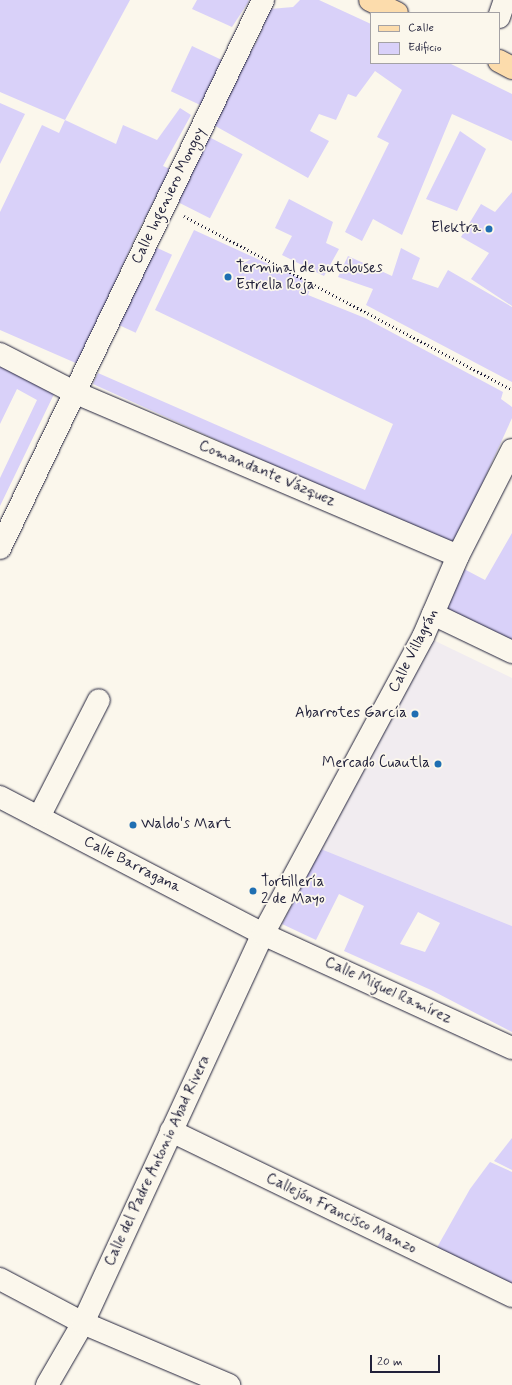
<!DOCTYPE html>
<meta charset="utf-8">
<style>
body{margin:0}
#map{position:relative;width:512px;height:1385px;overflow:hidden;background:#fbf7ec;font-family:Mynerve,sans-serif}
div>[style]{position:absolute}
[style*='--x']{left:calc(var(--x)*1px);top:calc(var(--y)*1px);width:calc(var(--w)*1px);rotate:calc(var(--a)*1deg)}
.built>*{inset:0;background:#f1ecf0}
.building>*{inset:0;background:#d9d1f9;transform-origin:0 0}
.path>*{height:2.5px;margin-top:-1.25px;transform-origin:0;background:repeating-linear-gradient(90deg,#22223b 0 1px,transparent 0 4px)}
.roads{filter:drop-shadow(0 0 1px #22223b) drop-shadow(0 0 1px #22223b)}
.minor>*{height:22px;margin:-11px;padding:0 11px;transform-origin:11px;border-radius:11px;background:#fbf7ec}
.major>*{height:22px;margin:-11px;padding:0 11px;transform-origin:11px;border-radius:11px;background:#fcdcac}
.dots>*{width:11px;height:11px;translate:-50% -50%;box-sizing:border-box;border:2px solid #fbf7ec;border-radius:50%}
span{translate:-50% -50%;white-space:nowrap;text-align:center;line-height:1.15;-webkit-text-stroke:3.5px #fbf7ec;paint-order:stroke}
.street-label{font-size:15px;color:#22223b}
.poi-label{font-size:15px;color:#22223b}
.right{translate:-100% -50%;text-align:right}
.left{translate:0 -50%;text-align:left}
.legend{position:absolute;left:370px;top:12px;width:130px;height:52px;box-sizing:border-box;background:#fbf7ec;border:1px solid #a4a2a5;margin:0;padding:5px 7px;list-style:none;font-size:12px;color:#22223b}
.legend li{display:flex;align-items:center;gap:8px;height:20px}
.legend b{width:20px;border:1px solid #a4a2a5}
.scale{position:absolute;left:370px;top:1355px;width:70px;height:18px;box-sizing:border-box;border:2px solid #22223b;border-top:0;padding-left:5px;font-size:12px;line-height:14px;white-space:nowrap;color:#22223b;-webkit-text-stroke:3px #fbf7ec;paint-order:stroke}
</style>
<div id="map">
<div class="built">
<div style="clip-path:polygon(427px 637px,512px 678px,512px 926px,321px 849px)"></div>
</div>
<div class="building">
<div style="clip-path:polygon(0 0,130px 0,65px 120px,0 92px)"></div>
<div style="clip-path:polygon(197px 0,248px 0,249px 1px,232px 27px,192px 9px)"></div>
<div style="clip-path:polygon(300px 0,319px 0,371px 24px,371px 63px,449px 63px,512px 94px,512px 141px,452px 114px,402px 235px,373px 219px,362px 241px,345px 232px,389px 143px,377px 137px,402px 90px,375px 71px,356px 97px,348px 94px,336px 120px,319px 114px,310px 131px,329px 141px,308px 178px,210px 123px,258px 39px,270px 9px,293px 7px)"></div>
<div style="left:192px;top:46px;width:33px;height:50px;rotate:25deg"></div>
<div style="clip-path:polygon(0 103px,25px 114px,0 164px)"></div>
<div style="clip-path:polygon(180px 108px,191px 115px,163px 166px,170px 169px,135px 238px,78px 364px,0 330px,0 212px,42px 125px,59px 133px,65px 120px,116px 144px,123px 125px,157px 140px)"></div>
<div style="clip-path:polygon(460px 131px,486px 149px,457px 211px,426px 199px)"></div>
<div style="left:207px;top:136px;width:40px;height:72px;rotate:27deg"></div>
<div style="clip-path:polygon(512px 192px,512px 306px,471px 279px,489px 253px,461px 237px,481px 204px,495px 212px)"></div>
<div style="clip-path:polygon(289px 199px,333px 222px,326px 243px,339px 249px,324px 276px,282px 255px,292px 236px,275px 228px)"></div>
<div style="clip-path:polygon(194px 230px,312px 284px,308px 295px,365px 318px,503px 392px,501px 399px,512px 407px,512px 418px,457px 539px,449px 545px,93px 384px,98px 373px,365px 490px,393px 424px,155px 310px)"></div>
<div style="left:153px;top:246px;width:21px;height:86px;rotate:25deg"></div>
<div style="clip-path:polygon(401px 248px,420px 258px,412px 279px,438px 288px,448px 270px,512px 307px,512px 382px,366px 305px,373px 289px,338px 277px,348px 256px,392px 276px)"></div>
<div style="clip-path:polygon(0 361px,56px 390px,0 506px,0 478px,37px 400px,17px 389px,0 424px)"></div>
<div style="clip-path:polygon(512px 533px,512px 641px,445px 610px,464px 569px,485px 580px)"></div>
<div style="clip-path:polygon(evenodd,321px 849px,512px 926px,512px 1032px,431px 990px,344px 951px,364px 906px,339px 894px,316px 940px,282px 924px,321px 849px,418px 912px,440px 923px,425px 952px,400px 944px,418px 912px)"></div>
<div style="clip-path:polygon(512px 1138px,512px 1170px,494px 1161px)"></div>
<div style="clip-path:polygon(490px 1162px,512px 1172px,512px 1288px,435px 1251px,470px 1189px)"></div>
</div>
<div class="path">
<div style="--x:184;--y:216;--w:371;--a:27.9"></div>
</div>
<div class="roads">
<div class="minor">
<div style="--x:499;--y:17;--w:18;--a:-71"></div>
<div style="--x:0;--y:354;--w:85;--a:27.2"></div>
<div style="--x:76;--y:393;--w:415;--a:23.1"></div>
<div style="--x:0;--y:548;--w:608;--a:-64.36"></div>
<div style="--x:433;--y:614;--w:88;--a:25.7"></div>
<div style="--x:0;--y:797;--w:297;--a:27.5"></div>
<div style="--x:263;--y:934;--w:274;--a:24.6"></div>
<div style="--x:39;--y:817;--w:131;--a:-62.9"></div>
<div style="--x:171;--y:1131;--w:379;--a:25.8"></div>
<div style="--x:0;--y:1279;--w:94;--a:27.9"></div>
<div style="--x:83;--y:1323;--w:159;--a:23"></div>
<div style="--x:47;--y:1385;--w:72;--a:-59.9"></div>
<div style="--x:83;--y:1323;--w:429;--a:-65.2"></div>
<div style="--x:263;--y:934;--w:337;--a:-61.7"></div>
<div style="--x:423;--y:637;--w:88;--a:-66.6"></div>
<div style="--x:458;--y:556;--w:119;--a:-63"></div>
</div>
<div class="major">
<div style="--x:370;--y:0;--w:30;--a:26"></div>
<div style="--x:499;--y:61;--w:15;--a:28"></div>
</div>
</div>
<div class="dots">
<div style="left:489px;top:229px;background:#1f6fb2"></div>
<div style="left:228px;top:277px;background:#1f6fb2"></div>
<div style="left:415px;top:714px;background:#1f6fb2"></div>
<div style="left:438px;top:764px;background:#1f6fb2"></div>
<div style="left:133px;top:825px;background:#1f6fb2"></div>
<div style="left:253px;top:891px;background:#1f6fb2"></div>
</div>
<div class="street-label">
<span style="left:169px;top:196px;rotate:-64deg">Calle Ingeniero Mongoy</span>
<span style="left:267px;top:474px;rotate:23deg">Comandante Vázquez</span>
<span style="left:414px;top:651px;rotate:-63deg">Calle Villagrán</span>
<span style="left:132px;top:865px;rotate:27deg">Calle Barragana</span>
<span style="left:388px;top:991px;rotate:25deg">Calle Miguel Ramírez</span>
<span style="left:158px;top:1161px;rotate:-65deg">Calle del Padre Antonio Abad Rivera</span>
<span style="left:341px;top:1214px;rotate:26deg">Callejón Francisco Manzo</span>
</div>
<div class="poi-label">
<span class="right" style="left:481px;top:229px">Elektra</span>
<span class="left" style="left:236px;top:277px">Terminal de autobuses<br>Estrella Roja</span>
<span class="right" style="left:407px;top:714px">Abarrotes García</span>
<span class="right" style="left:430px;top:764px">Mercado Cuautla</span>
<span class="left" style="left:141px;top:825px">Waldo's Mart</span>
<span class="left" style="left:261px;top:891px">Tortillería<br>2 de Mayo</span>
</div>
<ul class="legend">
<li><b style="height:5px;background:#fcdcac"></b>Calle</li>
<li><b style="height:11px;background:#d9d1f9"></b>Edificio</li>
</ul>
<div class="scale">20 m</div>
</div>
